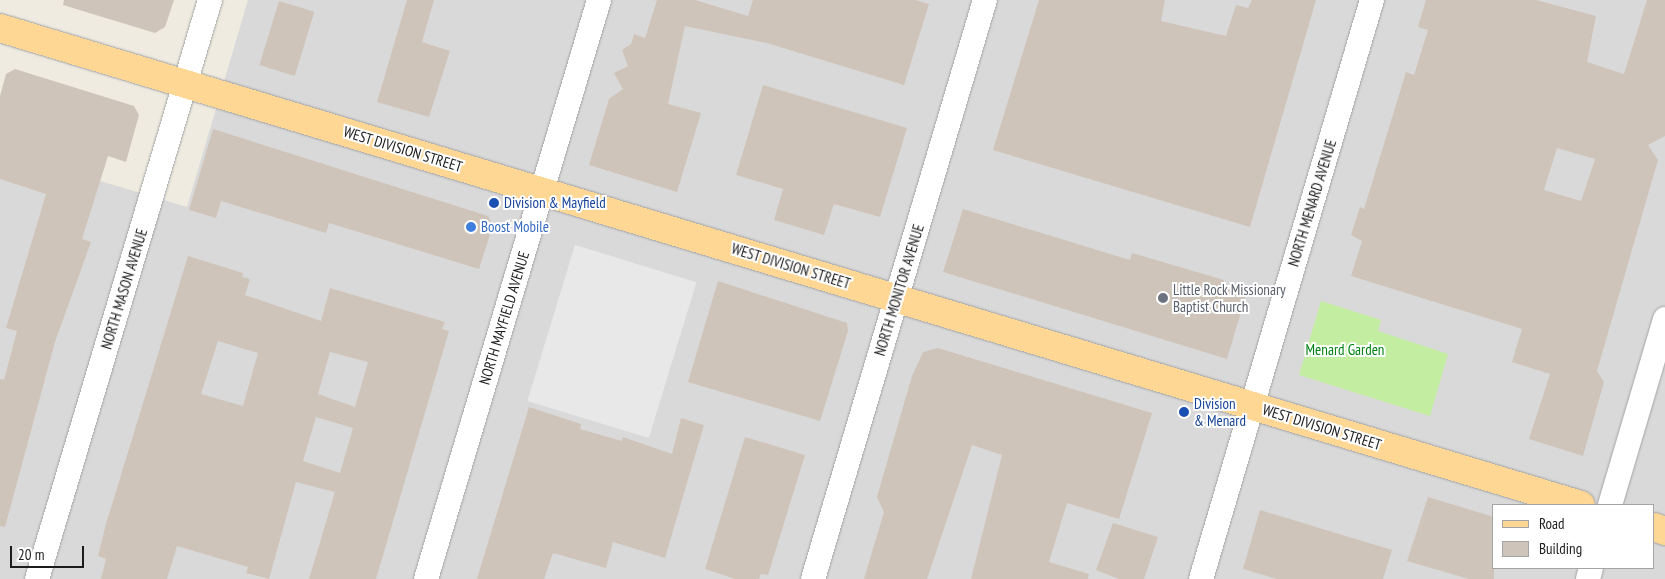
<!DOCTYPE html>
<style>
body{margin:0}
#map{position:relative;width:1665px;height:579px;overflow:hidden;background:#efebe0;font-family:"PT Sans Narrow",sans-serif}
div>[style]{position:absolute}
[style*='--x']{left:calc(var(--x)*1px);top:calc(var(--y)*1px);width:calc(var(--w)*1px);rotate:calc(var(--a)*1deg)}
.residential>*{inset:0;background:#dad9d9}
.grass>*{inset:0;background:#c3eea1}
.parking>*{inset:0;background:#e8e8e8;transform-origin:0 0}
.building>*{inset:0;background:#cfc4b9;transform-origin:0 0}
.roads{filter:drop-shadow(0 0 1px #a3a3a3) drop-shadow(0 0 1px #a3a3a3)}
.minor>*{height:24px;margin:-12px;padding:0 12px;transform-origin:12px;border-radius:12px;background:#fff}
.major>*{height:28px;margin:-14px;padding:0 14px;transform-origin:14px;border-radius:14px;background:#ffd795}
.dots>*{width:14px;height:14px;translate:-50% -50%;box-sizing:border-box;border:2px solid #fff;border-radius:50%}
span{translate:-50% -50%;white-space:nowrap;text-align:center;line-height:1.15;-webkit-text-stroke:4px #fff;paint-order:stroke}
.street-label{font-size:15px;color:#1c1c1c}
.transit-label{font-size:15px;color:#164399}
.left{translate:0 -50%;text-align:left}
.shop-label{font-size:15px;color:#366cbe}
.worship-label{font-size:15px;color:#5b616d}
.park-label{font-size:15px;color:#028213}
.legend{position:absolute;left:1492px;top:504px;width:162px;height:65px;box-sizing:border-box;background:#fff;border:1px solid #a4a4a4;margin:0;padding:6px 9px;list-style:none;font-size:15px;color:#1c1c1c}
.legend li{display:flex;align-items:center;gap:10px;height:25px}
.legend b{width:25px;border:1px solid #a4a4a4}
.scale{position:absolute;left:10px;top:546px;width:74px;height:22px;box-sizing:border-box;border:2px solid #1c1c1c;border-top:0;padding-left:6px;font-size:15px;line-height:18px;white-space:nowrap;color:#1c1c1c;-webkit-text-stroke:4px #fff;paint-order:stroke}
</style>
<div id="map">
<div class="residential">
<div style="clip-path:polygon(evenodd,248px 0,1665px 0,1665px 579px,0 579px,0 151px,187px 207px,248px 0,1494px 505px,1654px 505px,1654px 568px,1494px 568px,1494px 505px)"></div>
</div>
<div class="grass">
<div style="clip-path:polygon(1321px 301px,1381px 320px,1378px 331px,1448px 354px,1430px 416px,1299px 375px)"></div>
</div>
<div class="parking">
<div style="left:575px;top:245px;width:127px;height:163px;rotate:17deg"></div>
</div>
<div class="building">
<div style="clip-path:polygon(64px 0,174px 0,165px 27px,155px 33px,63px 5px)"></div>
<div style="clip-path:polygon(407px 0,434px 0,422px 42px,450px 51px,429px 117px,377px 102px)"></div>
<div style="clip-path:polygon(657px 0,695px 0,748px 16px,753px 0,915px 0,929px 4px,904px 85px,767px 43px,685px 26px,668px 104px,701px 113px,677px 192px,589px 165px,609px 99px,623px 89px,614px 73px,628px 66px,622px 50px,631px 44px,634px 34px,645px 38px)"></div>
<div style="clip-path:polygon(1039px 0,1165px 0,1161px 21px,1226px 36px,1236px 5px,1248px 8px,1252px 0,1316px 0,1250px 227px,993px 150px)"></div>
<div style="clip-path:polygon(evenodd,1426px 0,1536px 0,1596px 16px,1587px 62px,1624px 74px,1647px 0,1665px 0,1665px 136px,1648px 145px,1658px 160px,1597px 371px,1604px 382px,1583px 456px,1529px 439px,1550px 374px,1512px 362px,1522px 329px,1351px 276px,1362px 241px,1351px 235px,1360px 207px,1364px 209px,1406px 72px,1414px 75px,1428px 30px,1418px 27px,1426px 0,1557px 148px,1595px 159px,1581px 201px,1544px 190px,1557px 148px)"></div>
<div style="left:279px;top:1px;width:37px;height:67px;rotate:17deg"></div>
<div style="clip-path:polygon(15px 69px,134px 106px,139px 115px,126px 162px,108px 156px,82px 239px,91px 242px,55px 342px,5px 527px,0 526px,0 379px,4px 380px,17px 331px,6px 328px,46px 194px,0 179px,0 96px,6px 74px)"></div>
<div style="clip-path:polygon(763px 85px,907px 128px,880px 217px,834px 204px,824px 235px,774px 220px,783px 189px,736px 175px)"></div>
<div style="clip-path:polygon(213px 129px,488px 216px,493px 225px,479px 269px,329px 223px,326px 233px,221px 201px,216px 218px,189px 210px)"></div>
<div style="clip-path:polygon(963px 209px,1130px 260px,1132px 253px,1224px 280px,1222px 287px,1246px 295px,1227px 359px,943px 272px)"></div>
<div style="clip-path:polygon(evenodd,188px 256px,243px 273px,242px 277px,250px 279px,245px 295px,321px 321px,330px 288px,445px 322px,442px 329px,449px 331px,376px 579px,309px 579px,335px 492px,296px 482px,269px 579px,246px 573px,248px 567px,177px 546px,167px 579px,101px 579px,106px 559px,98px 556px,106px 524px,188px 256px,218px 341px,258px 353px,243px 406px,201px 394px,218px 341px,188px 256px,330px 352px,368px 362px,355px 407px,318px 394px,330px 352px,188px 256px,316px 417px,353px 428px,340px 473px,303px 461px,316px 417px)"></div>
<div style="clip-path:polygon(718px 281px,847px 323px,848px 331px,820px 421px,688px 382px)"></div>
<div style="clip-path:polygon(938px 348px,1152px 413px,1119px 519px,1067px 503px,1049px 562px,1089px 574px,1088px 579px,971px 579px,1002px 455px,972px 445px,927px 579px,864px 579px,884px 512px,877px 497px,912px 376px,923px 352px)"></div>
<div style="clip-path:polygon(529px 407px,581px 424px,580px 429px,622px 441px,623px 437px,672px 454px,681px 418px,704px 425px,665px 558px,613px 542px,606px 568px,553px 553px,544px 579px,477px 579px)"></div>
<div style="clip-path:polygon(745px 437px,805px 455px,768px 575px,761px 574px,759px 579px,735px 579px,705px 569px)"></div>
<div style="clip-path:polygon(1428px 497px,1494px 517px,1494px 579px,1469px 579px,1407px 561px)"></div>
<div style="clip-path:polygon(1260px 510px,1392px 550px,1383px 579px,1277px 579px,1243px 569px)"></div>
<div style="clip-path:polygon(1113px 523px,1158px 537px,1144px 579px,1119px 579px,1096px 570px)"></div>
</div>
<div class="roads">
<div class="minor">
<div style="--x:1610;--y:505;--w:194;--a:-73.5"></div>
<div style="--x:37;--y:579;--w:604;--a:-73.36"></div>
<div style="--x:426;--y:579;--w:604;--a:-73.36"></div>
<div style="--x:813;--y:579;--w:604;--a:-73.46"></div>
<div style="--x:1201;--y:579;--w:604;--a:-73.55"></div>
<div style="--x:1588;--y:579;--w:11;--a:-75"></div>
</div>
<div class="major">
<div style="--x:0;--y:28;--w:1651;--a:16.79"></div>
<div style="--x:1654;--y:527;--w:12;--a:20"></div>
</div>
</div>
<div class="dots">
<div style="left:494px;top:203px;background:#1a4fb4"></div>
<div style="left:471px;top:227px;background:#3f7fe0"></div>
<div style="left:1163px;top:298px;background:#6b7280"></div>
<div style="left:1184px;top:412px;background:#1a4fb4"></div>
</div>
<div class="street-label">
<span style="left:403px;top:149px;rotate:17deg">WEST DIVISION STREET</span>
<span style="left:1312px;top:203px;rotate:-73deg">NORTH MENARD AVENUE</span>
<span style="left:791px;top:266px;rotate:17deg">WEST DIVISION STREET</span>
<span style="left:124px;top:289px;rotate:-73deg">NORTH MASON AVENUE</span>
<span style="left:899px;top:290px;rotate:-73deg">NORTH MONITOR AVENUE</span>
<span style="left:504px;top:318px;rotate:-73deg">NORTH MAYFIELD AVENUE</span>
<span style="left:1322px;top:427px;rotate:17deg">WEST DIVISION STREET</span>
</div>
<div class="transit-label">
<span class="left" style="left:504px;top:203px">Division &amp; Mayfield</span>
<span class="left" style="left:1194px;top:412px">Division<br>&amp; Menard</span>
</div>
<div class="shop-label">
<span class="left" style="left:481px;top:227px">Boost Mobile</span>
</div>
<div class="worship-label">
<span class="left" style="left:1173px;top:298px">Little Rock Missionary<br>Baptist Church</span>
</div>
<div class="park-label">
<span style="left:1345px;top:350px">Menard Garden</span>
</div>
<ul class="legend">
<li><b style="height:6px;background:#ffd795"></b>Road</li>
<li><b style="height:14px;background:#cfc4b9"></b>Building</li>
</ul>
<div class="scale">20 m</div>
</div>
